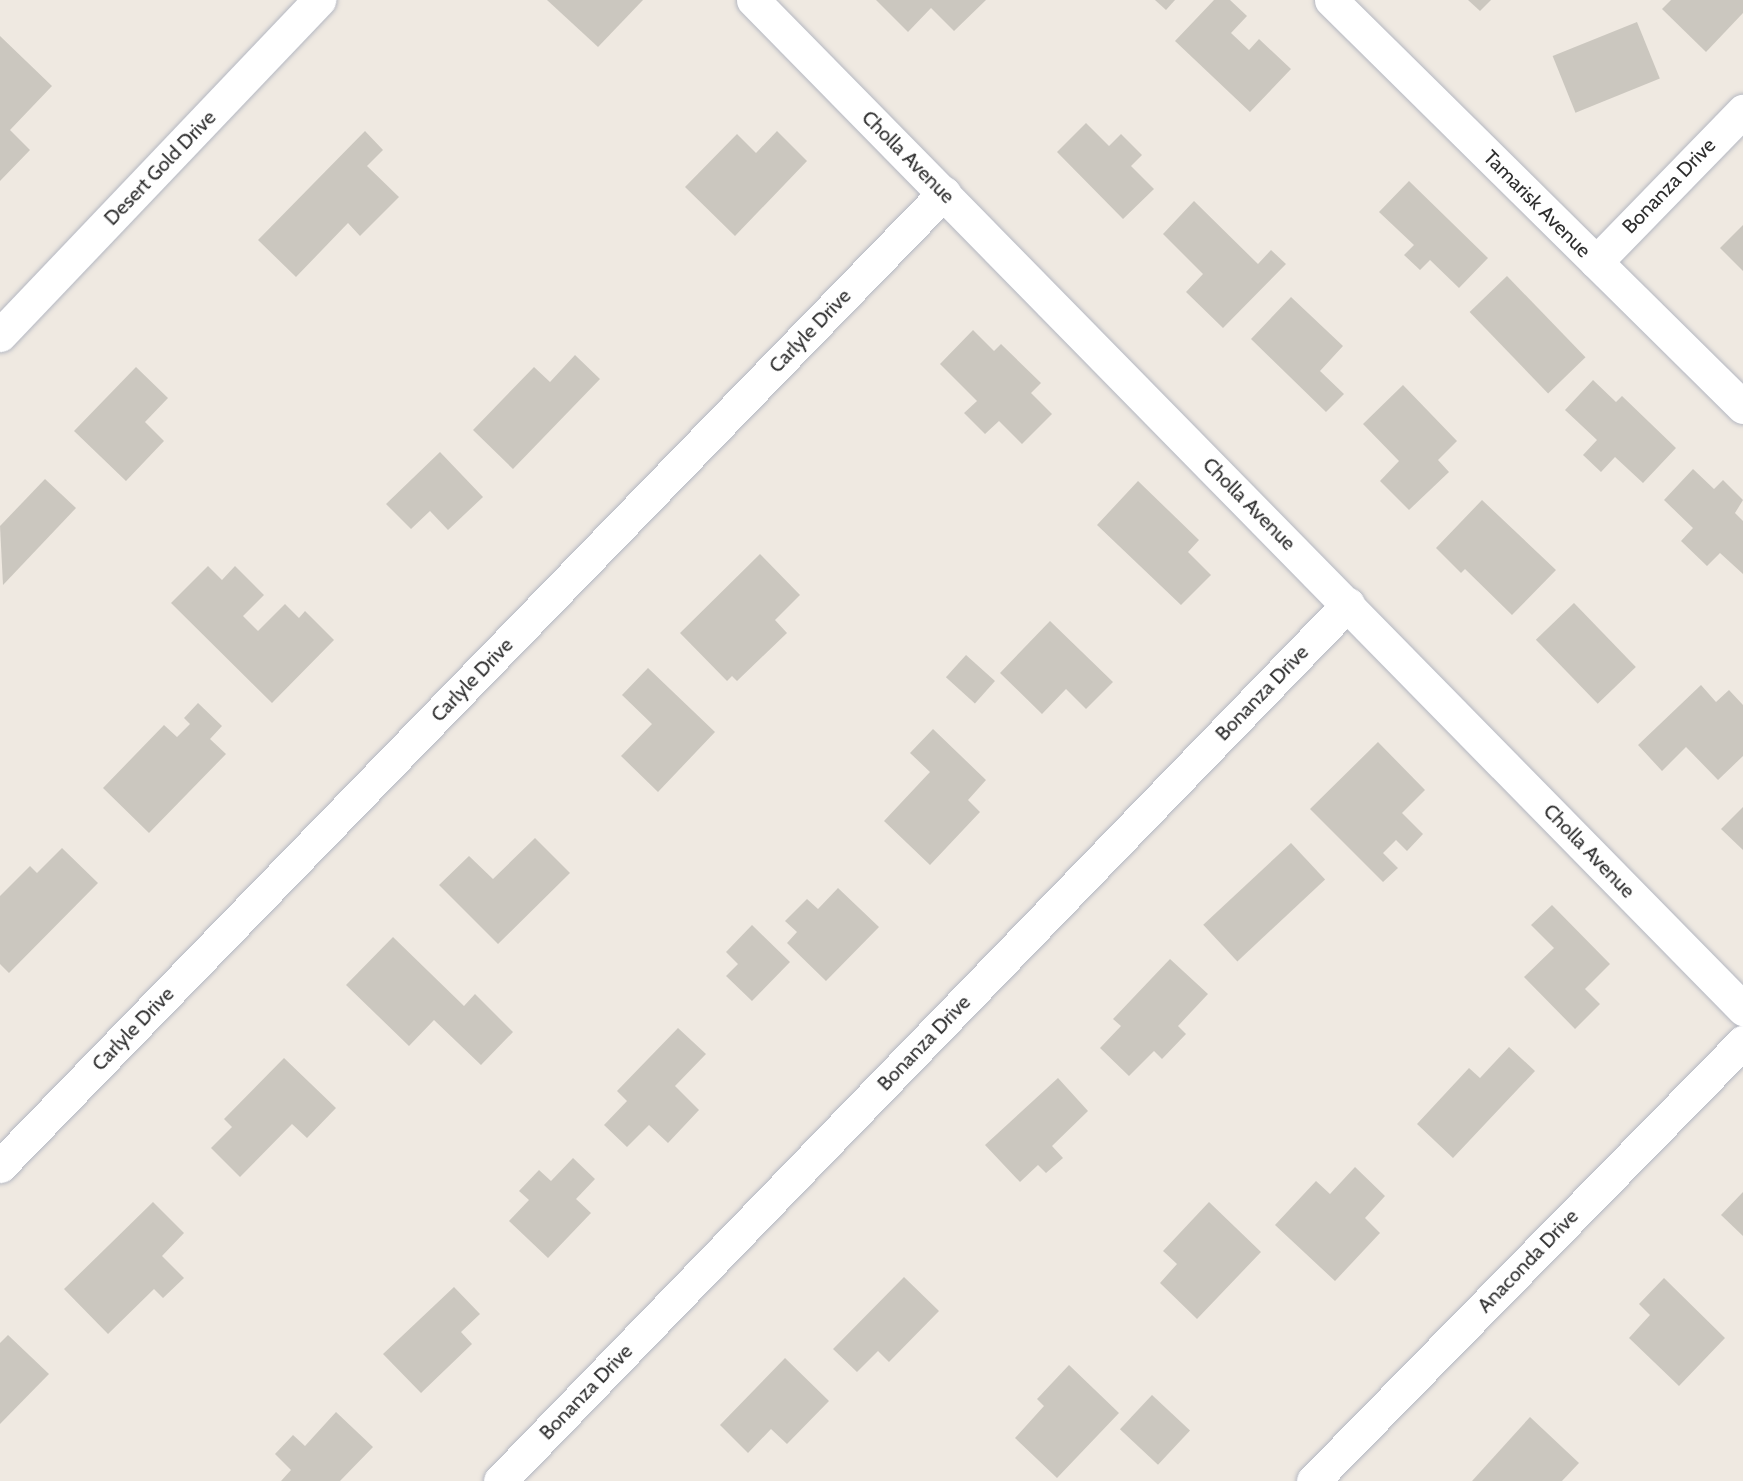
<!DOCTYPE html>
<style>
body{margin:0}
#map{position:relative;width:1743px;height:1481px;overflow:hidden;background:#efe9e1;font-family:Cabin,sans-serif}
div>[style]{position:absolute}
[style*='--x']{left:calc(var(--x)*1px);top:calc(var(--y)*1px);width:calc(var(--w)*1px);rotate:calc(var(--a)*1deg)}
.building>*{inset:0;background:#cbc7bf;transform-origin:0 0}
.roads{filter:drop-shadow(0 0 2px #b4b7c1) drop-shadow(0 0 2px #b4b7c1)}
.minor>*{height:33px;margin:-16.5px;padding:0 16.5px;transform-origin:16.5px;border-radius:16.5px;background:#fff}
span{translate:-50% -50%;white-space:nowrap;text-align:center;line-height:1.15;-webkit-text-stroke:5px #fff;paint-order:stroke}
.street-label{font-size:20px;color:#2e2e2e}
</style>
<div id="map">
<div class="building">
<div style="clip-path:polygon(547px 0,643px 0,598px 47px)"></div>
<div style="clip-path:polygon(876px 0,986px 0,954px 31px,931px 8px,908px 32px)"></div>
<div style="clip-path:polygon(1155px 0,1175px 0,1166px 10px)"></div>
<div style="clip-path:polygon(1214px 0,1230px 0,1247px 16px,1231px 33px,1249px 50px,1259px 39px,1291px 69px,1250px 112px,1175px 41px)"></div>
<div style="clip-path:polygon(1468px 0,1491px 0,1480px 11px)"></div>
<div style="clip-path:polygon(1671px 0,1743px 0,1743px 13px,1706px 52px,1662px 9px)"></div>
<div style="left:1637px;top:22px;width:61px;height:91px;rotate:68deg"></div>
<div style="clip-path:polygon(0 36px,52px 86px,10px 130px,30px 150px,0 181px)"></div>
<div style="clip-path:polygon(1086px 123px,1109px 146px,1121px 134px,1142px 155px,1131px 166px,1154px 189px,1123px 219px,1057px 152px)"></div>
<div style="clip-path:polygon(365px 131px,383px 150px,367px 166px,399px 197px,360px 236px,348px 223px,296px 277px,258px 240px)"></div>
<div style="clip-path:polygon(777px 131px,807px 161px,735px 236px,685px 187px,737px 134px,756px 153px)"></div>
<div style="clip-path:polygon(1409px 181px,1488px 258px,1459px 288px,1430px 260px,1420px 270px,1404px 255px,1414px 245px,1379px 212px)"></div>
<div style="clip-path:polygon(1194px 201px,1258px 264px,1271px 250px,1286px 264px,1223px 328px,1186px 292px,1203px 274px,1163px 234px)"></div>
<div style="clip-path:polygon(1743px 225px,1743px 271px,1720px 248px)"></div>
<div style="left:1507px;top:276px;width:113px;height:52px;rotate:46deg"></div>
<div style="clip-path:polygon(1291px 297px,1343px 346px,1320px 371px,1344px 394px,1326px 412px,1251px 339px)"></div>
<div style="clip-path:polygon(973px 330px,994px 351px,1001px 344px,1041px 383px,1031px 393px,1052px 414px,1022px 444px,999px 421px,985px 434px,964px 413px,977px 401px,940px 364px)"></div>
<div style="clip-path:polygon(575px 355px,600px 379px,513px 469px,473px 430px,534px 367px,550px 382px)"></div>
<div style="clip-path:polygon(136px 367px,168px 398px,145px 422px,164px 441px,126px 481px,74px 431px)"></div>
<div style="clip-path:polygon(1593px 380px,1616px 402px,1622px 396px,1676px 448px,1643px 483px,1615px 457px,1601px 472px,1583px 455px,1597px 440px,1565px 410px)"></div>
<div style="clip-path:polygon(1403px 385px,1457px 441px,1438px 460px,1449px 472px,1409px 510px,1380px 481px,1399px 461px,1363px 424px)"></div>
<div style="clip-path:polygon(440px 452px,483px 497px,448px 530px,430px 511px,411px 529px,386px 504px)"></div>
<div style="clip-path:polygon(1693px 469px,1714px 489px,1723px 480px,1743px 500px,1735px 513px,1743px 521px,1743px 574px,1720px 553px,1707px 566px,1681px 541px,1693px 528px,1664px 500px)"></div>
<div style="clip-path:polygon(45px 479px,76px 508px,3px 585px,0 526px)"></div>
<div style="clip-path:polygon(1138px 481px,1199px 540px,1188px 552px,1211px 575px,1181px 605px,1097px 525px)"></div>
<div style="clip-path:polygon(1482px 500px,1556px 570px,1512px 615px,1465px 569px,1461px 573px,1436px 548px)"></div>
<div style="clip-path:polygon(760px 554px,800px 595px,775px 620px,787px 633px,737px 681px,732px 676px,727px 681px,680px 633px)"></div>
<div style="clip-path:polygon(208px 566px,222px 580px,235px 566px,264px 595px,243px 616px,258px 631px,285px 604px,299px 618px,305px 611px,334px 640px,272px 703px,171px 603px)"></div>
<div style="left:1574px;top:603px;width:89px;height:53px;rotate:46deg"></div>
<div style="clip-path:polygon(1050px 621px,1113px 682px,1086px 709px,1066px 689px,1042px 714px,1000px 673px)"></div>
<div style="left:966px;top:655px;width:39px;height:30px;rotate:42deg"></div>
<div style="clip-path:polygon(648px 668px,715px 732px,658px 792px,621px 756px,652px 724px,622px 695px)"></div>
<div style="clip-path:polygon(1701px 685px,1716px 702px,1729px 690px,1743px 705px,1743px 756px,1718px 780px,1686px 747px,1662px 771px,1638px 745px)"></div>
<div style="clip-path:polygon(198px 703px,222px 726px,210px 739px,226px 754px,149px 833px,103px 788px,164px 725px,177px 737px,190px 724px,184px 718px)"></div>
<div style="clip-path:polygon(933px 729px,986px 780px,968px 800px,980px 812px,930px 865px,884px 821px,930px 772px,910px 753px)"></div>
<div style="clip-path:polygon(1378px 742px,1425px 790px,1402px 813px,1423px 834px,1407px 851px,1396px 840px,1383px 853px,1398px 868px,1383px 882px,1310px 809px)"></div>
<div style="clip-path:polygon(1743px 807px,1743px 850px,1721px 829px)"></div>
<div style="clip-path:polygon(535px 838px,570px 873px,498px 944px,439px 885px,469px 856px,493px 879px)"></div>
<div style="left:1291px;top:843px;width:50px;height:120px;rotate:47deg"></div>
<div style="clip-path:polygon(62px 848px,98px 883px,9px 973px,0 964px,0 896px,30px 866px,37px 873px)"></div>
<div style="clip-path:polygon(838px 888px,879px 927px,826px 981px,787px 943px,797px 932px,785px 921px,807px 899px,818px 909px)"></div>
<div style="clip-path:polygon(1552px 905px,1610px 964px,1585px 989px,1600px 1004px,1575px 1029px,1524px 977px,1554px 948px,1531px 925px)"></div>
<div style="clip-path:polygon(752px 925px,790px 962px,752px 1001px,726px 976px,738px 964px,726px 952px)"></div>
<div style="clip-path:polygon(393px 937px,464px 1006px,475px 994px,513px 1032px,481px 1065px,434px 1020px,409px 1046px,346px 985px)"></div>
<div style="clip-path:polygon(1170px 959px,1208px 994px,1178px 1026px,1186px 1034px,1162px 1059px,1154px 1051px,1129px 1076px,1100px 1048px,1121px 1026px,1113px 1019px)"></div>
<div style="clip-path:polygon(678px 1028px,706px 1054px,675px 1086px,699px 1110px,668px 1143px,649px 1125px,627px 1147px,604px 1125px,627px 1101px,617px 1091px)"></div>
<div style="clip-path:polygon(1509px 1047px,1535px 1071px,1453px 1158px,1417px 1124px,1469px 1068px,1480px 1078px)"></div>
<div style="clip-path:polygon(284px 1058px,336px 1108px,307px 1138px,292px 1124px,240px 1177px,211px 1148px,232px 1127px,224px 1119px)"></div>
<div style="clip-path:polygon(1058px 1078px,1088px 1111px,1052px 1146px,1063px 1158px,1046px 1173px,1038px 1165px,1020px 1182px,985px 1145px)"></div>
<div style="clip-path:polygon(573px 1158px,595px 1179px,576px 1199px,591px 1213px,548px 1258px,509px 1221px,529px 1200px,519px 1191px,539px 1170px,551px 1181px)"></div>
<div style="clip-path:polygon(1355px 1167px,1385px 1196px,1365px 1218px,1380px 1233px,1335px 1281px,1275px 1225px,1316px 1181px,1330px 1194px)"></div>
<div style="clip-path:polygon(1743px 1192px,1743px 1236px,1721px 1215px)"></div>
<div style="clip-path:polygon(153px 1202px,184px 1233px,162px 1256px,184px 1278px,163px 1298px,154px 1289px,108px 1334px,64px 1289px)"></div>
<div style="clip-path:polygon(1209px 1202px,1261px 1252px,1197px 1319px,1160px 1283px,1177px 1264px,1163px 1251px)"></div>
<div style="clip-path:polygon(904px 1277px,939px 1311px,889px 1362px,878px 1351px,857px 1372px,833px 1349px)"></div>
<div style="clip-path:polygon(1664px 1278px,1725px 1338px,1679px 1386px,1629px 1338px,1650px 1315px,1639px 1304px)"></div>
<div style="clip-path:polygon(454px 1287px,480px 1314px,461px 1332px,472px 1344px,421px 1393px,383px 1354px)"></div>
<div style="clip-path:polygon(8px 1335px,49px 1374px,0 1424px,0 1343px)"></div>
<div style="clip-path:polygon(785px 1358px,829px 1401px,787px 1444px,771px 1429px,748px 1453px,720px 1425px)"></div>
<div style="clip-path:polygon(1069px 1365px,1119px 1413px,1057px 1478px,1015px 1438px,1044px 1406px,1037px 1399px)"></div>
<div style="left:1152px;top:1395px;width:52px;height:47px;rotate:43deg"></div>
<div style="clip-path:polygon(336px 1412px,373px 1447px,340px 1481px,281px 1481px,291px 1470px,275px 1454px,293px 1435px,305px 1446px)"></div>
<div style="clip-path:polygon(1530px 1417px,1579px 1463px,1562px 1481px,1472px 1481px)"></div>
</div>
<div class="roads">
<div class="minor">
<div style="--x:753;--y:0;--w:1414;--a:45.54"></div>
<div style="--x:1331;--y:0;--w:579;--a:44.65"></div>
<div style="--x:1596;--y:262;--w:211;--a:-45.8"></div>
<div style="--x:0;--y:335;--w:463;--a:-46.4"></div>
<div style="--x:0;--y:1166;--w:1356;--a:-45.87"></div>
<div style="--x:500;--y:1481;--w:1220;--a:-45.96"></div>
<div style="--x:1313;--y:1481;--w:615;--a:-45.59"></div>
</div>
</div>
<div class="street-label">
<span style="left:908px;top:157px;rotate:45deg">Cholla Avenue</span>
<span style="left:160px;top:168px;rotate:-46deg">Desert Gold Drive</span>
<span style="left:1669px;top:186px;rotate:-46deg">Bonanza Drive</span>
<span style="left:1537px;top:204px;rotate:45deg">Tamarisk Avenue</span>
<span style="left:810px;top:331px;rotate:-46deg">Carlyle Drive</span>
<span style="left:1249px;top:504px;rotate:45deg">Cholla Avenue</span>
<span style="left:472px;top:680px;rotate:-46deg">Carlyle Drive</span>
<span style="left:1262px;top:693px;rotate:-46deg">Bonanza Drive</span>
<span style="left:1589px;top:851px;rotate:46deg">Cholla Avenue</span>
<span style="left:133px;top:1029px;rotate:-46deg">Carlyle Drive</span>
<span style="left:924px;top:1043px;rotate:-46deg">Bonanza Drive</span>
<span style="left:1528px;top:1261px;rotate:-46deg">Anaconda Drive</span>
<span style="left:586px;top:1392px;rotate:-46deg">Bonanza Drive</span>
</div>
</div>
